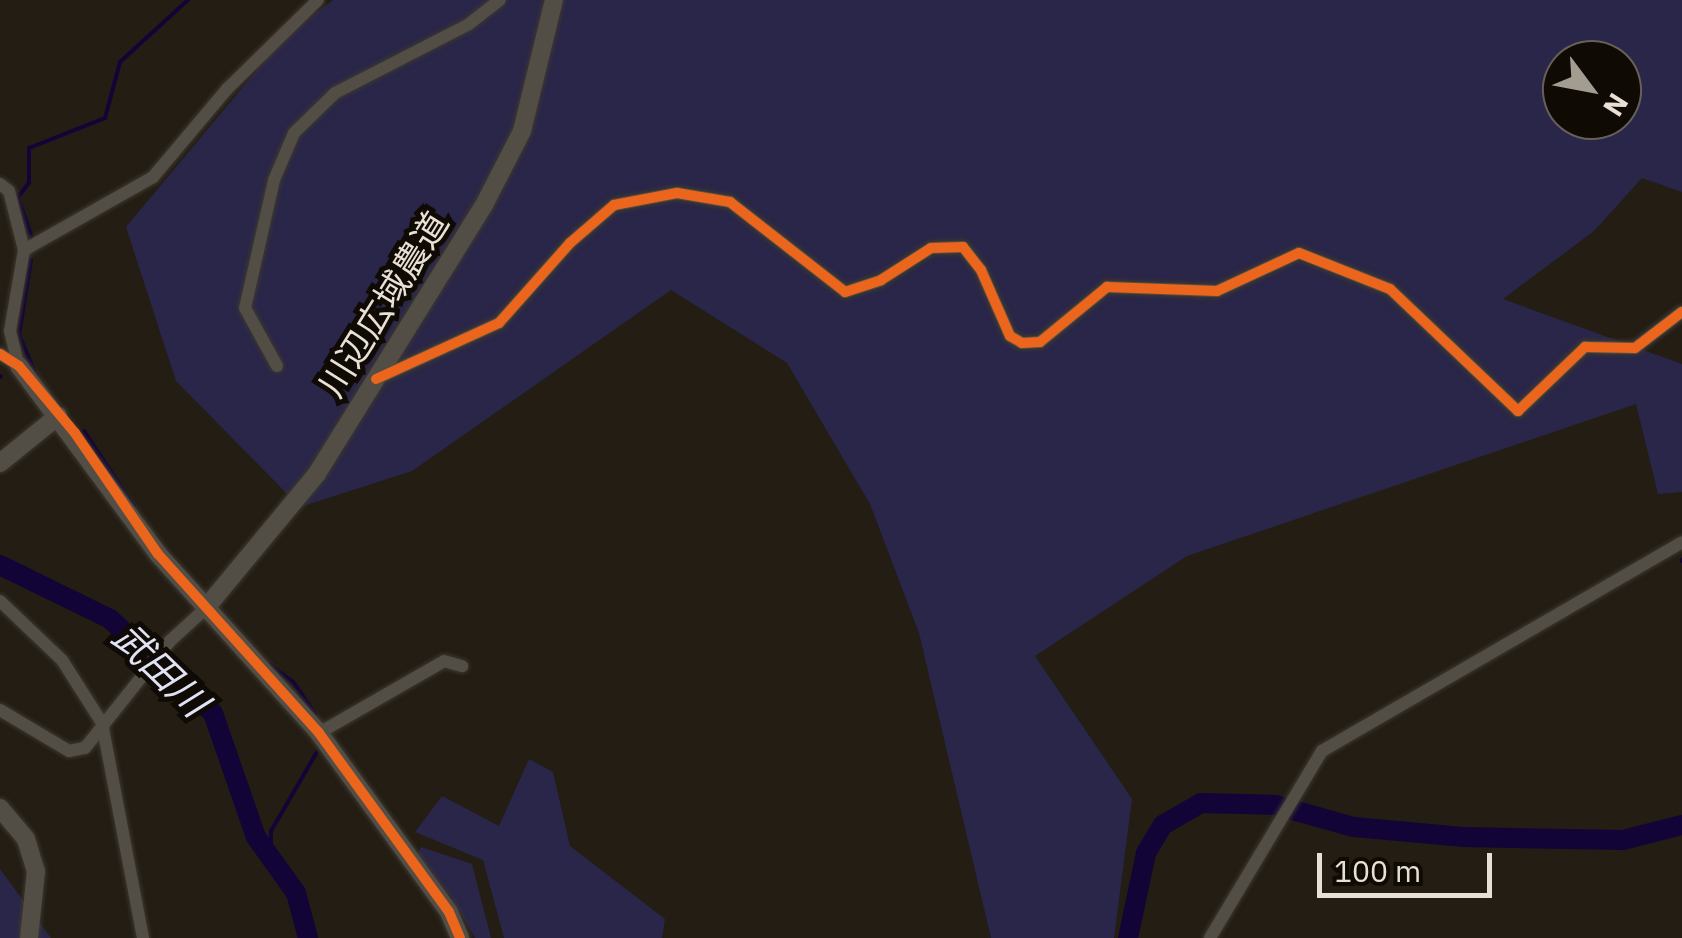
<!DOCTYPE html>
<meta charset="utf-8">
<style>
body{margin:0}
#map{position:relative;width:1682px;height:938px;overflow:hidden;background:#231d13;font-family:"IBM Plex Sans","Noto Sans JP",sans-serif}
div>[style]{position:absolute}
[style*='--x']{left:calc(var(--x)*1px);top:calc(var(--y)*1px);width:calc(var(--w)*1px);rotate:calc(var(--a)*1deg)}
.green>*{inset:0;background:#292649}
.stream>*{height:4px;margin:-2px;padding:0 2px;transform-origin:2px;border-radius:2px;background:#130438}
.river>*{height:20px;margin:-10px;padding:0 10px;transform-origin:10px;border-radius:10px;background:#130438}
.roads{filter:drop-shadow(0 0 2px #3d3730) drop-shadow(0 0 2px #3d3730)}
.street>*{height:12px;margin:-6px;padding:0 6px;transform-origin:6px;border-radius:6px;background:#524e46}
.secondary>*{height:18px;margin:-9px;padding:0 9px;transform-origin:9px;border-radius:9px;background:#524e46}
.cycleway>*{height:10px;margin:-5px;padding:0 5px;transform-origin:5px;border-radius:5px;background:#eb651d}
span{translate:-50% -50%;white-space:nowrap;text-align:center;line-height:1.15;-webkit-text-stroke:10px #0f0a04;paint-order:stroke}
.street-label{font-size:35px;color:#e8e0d5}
.water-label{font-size:38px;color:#e1e2f5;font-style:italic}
.north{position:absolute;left:1542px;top:40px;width:100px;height:100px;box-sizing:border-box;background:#0f0a04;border:2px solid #666058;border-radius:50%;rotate:122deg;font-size:28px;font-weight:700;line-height:40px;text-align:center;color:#e8e0d5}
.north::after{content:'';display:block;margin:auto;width:35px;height:45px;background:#a39c91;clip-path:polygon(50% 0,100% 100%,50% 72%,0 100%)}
.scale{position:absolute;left:1317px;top:853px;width:175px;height:45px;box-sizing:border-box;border:5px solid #e8e0d5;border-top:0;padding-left:12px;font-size:30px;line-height:35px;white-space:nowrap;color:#e8e0d5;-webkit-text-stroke:8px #0f0a04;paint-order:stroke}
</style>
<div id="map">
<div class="green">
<div style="clip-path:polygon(evenodd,333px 0,1682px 0,1682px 192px,1642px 178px,1594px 231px,1503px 299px,1682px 364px,1682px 492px,1658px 494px,1636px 404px,1187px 556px,1035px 656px,1132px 799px,1114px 938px,991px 938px,919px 633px,870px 504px,787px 363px,671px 290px,412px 471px,300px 507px,176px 381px,126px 227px,287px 34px,333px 0,1562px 60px,1622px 60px,1622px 120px,1562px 120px,1562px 60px)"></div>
<div style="clip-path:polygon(529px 759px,553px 772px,570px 846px,665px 919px,662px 938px,504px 938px,483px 860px,415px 832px,442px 796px,499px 826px)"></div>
<div style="clip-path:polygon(421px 847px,472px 864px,491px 938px,475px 938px,451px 897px,416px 857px)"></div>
<div style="clip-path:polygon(0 869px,51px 938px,0 938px)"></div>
</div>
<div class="stream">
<div style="--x:32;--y:238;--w:43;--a:-108.9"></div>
<div style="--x:18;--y:197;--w:18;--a:-52"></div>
<div style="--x:29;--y:183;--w:35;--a:-90"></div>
<div style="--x:29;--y:148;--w:82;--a:-21.5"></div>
<div style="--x:105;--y:118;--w:58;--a:-75"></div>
<div style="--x:120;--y:62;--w:92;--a:-42.4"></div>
<div style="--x:31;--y:260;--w:76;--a:99.1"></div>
<div style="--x:19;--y:335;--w:43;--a:67"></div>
<div style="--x:0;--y:377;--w:1;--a:-45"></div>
<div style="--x:84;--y:431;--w:90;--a:56.3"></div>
<div style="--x:1682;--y:560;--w:1;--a:90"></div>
<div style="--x:269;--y:664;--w:30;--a:37"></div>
<div style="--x:293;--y:682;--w:39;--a:55"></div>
<div style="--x:271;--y:858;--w:27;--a:-90"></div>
<div style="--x:271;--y:831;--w:91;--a:-59.8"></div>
</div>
<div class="river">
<div style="--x:0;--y:565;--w:123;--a:26.1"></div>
<div style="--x:110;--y:619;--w:139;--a:42.4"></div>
<div style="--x:213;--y:713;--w:131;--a:70.9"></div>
<div style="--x:256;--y:837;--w:69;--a:54.5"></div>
<div style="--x:296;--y:893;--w:47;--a:75.1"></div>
<div style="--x:1128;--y:938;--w:87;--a:-78"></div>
<div style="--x:1146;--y:853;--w:33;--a:-59"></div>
<div style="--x:1163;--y:825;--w:44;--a:-30.1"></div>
<div style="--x:1201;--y:803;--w:74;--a:1.5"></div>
<div style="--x:1275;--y:805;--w:82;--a:15.6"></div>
<div style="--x:1354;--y:827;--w:109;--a:5.2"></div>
<div style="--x:1463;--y:837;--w:160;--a:1.1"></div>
<div style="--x:1623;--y:840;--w:61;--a:-14.3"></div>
</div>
<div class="roads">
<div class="street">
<div style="--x:0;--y:184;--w:11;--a:38"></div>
<div style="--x:9;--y:191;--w:61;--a:75.7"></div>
<div style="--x:24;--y:250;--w:82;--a:99.8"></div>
<div style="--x:10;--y:331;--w:36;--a:76"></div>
<div style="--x:24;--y:250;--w:148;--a:-29.5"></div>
<div style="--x:153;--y:177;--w:115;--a:-49.9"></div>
<div style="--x:227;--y:89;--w:127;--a:-44.4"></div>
<div style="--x:0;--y:354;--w:22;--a:32"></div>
<div style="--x:277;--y:366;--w:66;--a:-118.9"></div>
<div style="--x:245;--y:308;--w:131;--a:-77.2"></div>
<div style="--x:274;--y:180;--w:51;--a:-66.9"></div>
<div style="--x:294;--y:133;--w:57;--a:-44.3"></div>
<div style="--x:335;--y:93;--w:151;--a:-27.2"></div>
<div style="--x:469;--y:24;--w:39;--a:-38"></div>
<div style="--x:376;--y:379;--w:135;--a:-24.5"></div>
<div style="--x:499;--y:323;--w:107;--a:-48.4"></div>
<div style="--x:570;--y:243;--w:58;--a:-40.8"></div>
<div style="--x:614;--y:205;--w:64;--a:-10.8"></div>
<div style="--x:677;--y:193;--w:54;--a:9.6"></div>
<div style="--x:730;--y:202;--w:146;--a:38"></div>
<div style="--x:845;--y:292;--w:38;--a:-18"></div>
<div style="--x:881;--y:280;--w:59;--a:-32.6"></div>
<div style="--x:931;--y:248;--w:32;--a:-2"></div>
<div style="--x:963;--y:247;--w:29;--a:52"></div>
<div style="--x:981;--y:270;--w:72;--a:66.3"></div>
<div style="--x:1010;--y:336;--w:14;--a:30"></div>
<div style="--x:1022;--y:343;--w:18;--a:-3"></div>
<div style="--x:1040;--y:342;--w:87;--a:-39.4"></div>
<div style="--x:1107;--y:287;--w:110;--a:2.1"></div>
<div style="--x:1217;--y:291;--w:90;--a:-24.9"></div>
<div style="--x:1299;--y:253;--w:98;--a:21.6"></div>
<div style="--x:1390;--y:289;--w:177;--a:43.6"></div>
<div style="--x:1518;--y:411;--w:93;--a:-43.7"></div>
<div style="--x:1585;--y:347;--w:50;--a:1.1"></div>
<div style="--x:1635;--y:348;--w:59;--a:-37.5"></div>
<div style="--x:0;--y:601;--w:86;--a:43.6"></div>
<div style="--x:62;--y:660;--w:75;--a:57.6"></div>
<div style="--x:102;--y:723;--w:219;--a:79.2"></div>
<div style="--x:0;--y:710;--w:80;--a:30.7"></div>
<div style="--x:69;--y:751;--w:16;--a:-11"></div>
<div style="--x:85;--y:748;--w:137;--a:-51.5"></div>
<div style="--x:170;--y:641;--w:47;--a:-42.4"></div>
<div style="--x:319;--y:733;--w:144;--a:-29.9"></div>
<div style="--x:444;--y:661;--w:19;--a:16"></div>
<div style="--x:1210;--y:938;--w:218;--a:-59.1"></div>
<div style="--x:1322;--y:751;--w:416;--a:-30.1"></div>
</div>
<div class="secondary">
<div style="--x:19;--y:366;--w:234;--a:53.5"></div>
<div style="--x:158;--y:554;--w:241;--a:48"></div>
<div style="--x:319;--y:733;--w:221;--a:54"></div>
<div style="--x:449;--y:912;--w:28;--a:67"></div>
<div style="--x:0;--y:463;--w:75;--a:-39"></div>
<div style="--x:205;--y:609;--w:174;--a:-50.4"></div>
<div style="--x:316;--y:475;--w:316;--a:-58.1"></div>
<div style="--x:483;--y:207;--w:85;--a:-62.8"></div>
<div style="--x:522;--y:131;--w:135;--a:-76.3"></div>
<div style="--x:0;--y:808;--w:40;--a:50"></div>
<div style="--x:26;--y:839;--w:34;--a:73"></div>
<div style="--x:36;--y:871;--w:67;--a:96"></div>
</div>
</div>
<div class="cycleway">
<div style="--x:0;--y:354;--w:22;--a:32"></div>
<div style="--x:19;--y:366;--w:87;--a:50.1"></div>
<div style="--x:75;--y:433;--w:147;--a:55.6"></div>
<div style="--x:158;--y:554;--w:241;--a:48"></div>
<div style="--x:319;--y:733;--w:221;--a:54"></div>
<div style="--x:449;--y:912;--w:28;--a:67"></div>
<div style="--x:376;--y:379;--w:135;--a:-24.5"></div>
<div style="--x:499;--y:323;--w:107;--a:-48.4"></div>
<div style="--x:570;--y:243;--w:58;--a:-40.8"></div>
<div style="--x:614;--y:205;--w:64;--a:-10.8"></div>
<div style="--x:677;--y:193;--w:54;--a:9.6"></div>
<div style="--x:730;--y:202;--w:146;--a:38"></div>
<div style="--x:845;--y:292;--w:38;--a:-18"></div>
<div style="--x:881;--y:280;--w:59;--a:-32.6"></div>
<div style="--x:931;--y:248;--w:32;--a:-2"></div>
<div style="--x:963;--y:247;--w:29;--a:52"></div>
<div style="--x:981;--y:270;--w:72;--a:66.3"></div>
<div style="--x:1010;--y:336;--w:14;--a:30"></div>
<div style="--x:1022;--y:343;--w:18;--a:-3"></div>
<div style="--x:1040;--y:342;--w:87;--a:-39.4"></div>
<div style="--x:1107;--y:287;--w:110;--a:2.1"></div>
<div style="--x:1217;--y:291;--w:90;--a:-24.9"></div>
<div style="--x:1299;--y:253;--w:98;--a:21.6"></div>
<div style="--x:1390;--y:289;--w:177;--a:43.6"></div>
<div style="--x:1518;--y:411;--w:93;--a:-43.7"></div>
<div style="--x:1585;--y:347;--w:50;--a:1.1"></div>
<div style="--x:1635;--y:348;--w:59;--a:-37.5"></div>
</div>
<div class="street-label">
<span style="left:383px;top:304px;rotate:-58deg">川辺広域農道</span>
</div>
<div class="water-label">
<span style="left:161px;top:669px;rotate:44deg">武田川</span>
</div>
<div class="north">N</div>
<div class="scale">100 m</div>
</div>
